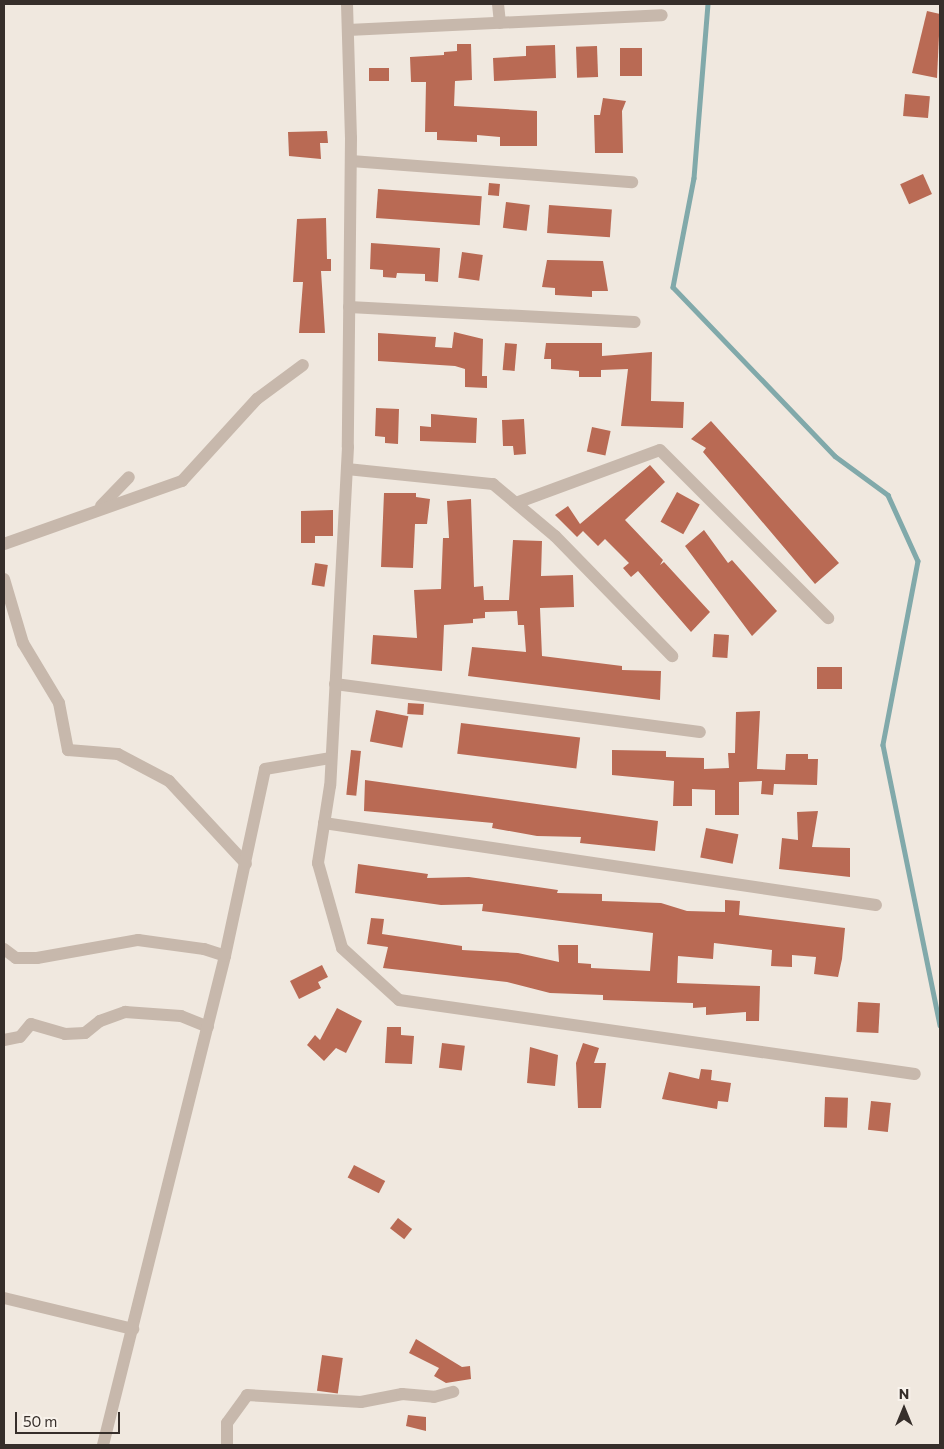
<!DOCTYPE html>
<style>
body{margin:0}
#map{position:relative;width:944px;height:1449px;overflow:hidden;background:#f0e8df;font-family:Commissioner,sans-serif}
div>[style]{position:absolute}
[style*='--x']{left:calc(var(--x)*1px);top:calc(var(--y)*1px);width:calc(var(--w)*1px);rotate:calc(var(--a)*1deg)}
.stream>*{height:4.5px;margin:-2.25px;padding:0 2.25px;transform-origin:2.25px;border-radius:2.25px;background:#81a9aa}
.building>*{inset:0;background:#b96a54;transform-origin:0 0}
.minor>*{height:12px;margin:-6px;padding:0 6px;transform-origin:6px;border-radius:6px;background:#c7b8ac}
.tertiary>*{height:12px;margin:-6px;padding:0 6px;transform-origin:6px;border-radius:6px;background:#c7b8ac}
span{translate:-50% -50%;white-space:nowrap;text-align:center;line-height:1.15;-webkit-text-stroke:4.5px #f8f2eb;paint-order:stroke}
.frame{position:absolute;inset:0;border:5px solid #362e2a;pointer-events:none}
.north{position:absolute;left:879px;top:1384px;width:50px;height:50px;-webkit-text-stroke:4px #f8f2eb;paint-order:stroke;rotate:0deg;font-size:14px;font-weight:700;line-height:20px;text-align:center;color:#362e2a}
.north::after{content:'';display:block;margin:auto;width:18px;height:22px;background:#362e2a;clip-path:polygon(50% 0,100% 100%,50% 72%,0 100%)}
.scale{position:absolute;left:15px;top:1412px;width:105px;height:22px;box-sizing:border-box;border:2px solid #362e2a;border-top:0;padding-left:6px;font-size:15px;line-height:18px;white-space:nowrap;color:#362e2a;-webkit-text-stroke:4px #f8f2eb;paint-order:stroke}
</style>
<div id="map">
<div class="stream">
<div style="--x:708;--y:4;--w:175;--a:94.6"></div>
<div style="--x:694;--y:178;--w:111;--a:100.9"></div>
<div style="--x:673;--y:287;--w:234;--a:46.2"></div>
<div style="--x:835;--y:456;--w:66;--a:36.3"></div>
<div style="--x:888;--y:495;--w:72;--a:65.6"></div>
<div style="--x:918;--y:561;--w:187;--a:100.8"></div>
<div style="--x:883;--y:745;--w:286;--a:78.5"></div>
</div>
<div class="building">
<div style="clip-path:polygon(927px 11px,940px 14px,937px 78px,912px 73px)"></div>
<div style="clip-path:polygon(457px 44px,471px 44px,472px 80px,455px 81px,454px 106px,537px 111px,537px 146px,500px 146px,500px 137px,477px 135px,477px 142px,437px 140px,437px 132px,425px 132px,426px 82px,411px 82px,410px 57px,444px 55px,444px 52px,457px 51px)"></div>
<div style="clip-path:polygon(555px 45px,556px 78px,494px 81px,493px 58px,526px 56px,526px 46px)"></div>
<div style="left:597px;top:46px;width:31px;height:21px;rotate:88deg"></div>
<div style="left:620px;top:48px;width:22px;height:28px"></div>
<div style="left:369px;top:68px;width:20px;height:13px"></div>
<div style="left:905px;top:94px;width:25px;height:22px;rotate:5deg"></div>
<div style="clip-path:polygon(603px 98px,626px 101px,622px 111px,623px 153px,595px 153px,594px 115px,600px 115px)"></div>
<div style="clip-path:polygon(327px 131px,328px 143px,320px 143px,321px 159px,289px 156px,288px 132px)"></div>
<div style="left:923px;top:174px;width:22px;height:25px;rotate:66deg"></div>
<div style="left:489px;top:183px;width:11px;height:12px;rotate:5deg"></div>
<div style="left:378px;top:189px;width:104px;height:29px;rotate:4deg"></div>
<div style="left:506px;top:202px;width:24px;height:26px;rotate:7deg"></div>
<div style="left:549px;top:205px;width:63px;height:28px;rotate:4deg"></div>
<div style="clip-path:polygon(326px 218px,327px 259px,331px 259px,331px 271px,321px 271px,325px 333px,299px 333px,303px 282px,293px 282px,297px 219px)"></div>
<div style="clip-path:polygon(371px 243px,440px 248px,438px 282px,425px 281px,425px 274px,397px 273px,396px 278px,383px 277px,383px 270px,370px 269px)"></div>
<div style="left:462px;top:252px;width:21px;height:26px;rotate:8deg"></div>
<div style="clip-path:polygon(547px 260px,603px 261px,608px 291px,592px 291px,592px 297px,555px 295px,555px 288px,542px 287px)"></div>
<div style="clip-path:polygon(454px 332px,483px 339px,482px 376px,487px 376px,487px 388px,465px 387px,465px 369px,455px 366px,378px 361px,378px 333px,436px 337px,435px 347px,452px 348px)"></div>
<div style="left:505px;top:343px;width:12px;height:27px;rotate:5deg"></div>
<div style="clip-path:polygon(546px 343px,602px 343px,602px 356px,652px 352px,651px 401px,684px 402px,683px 428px,621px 426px,628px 369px,601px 370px,601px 377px,579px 377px,579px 371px,551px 369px,551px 359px,544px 359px)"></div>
<div style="clip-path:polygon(376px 408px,399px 409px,398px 444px,385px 443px,385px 437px,375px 436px)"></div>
<div style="clip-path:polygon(431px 414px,477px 418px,476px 443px,420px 441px,420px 426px,431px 427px)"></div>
<div style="clip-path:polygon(524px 419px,526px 454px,514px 455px,513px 446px,503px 446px,502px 420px)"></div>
<div style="clip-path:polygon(711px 421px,839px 563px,815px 584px,703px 452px,706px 448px,691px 439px)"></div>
<div style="left:592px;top:427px;width:19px;height:25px;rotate:12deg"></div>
<div style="clip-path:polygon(650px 465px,665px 482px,625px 520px,663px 560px,660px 565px,664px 562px,710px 612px,691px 632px,638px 571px,631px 577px,623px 568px,629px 563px,605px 539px,598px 546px,583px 531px,577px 537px,555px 515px,568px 506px,580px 524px)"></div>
<div style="left:677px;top:492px;width:26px;height:34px;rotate:29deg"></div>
<div style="clip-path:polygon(384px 493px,416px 493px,416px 497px,430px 499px,427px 524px,415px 524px,413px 568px,381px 567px)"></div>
<div style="clip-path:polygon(471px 499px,474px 587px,483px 586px,484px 600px,509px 600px,513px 540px,542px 541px,541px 576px,573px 575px,574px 607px,540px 608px,542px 656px,622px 666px,622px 670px,661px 671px,660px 700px,468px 676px,472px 647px,526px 652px,524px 625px,518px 625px,517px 611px,485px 612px,485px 618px,473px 619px,473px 623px,444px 625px,442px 671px,371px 664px,373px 635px,417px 638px,414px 590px,441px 589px,443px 538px,449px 538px,447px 501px)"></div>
<div style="clip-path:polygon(333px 510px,333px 536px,315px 536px,315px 543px,301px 543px,301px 511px)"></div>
<div style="clip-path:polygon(704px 530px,728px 563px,732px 560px,777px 611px,752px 636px,685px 546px)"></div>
<div style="left:315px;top:563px;width:13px;height:22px;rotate:9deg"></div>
<div style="left:714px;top:634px;width:15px;height:23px;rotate:4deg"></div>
<div style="left:817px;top:667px;width:25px;height:22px"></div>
<div style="left:408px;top:703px;width:16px;height:11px;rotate:4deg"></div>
<div style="left:376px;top:710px;width:33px;height:32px;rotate:11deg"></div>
<div style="clip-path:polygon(760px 711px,757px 769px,785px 770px,786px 754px,808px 754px,808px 759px,818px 759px,817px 785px,774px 784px,773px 795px,761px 794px,762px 781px,739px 782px,739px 815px,715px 815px,715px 790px,692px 789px,692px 806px,673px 806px,674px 781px,612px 775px,612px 750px,666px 751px,666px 757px,704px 758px,704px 769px,729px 768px,728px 753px,735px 753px,736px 712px)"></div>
<div style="left:461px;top:723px;width:120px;height:31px;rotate:7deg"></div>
<div style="left:351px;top:750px;width:10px;height:45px;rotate:6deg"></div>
<div style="clip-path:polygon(365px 780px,658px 821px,655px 851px,580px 843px,581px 837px,537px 836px,492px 828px,493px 823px,364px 811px)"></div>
<div style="clip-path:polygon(818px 811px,812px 847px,850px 848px,850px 877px,779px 869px,782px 838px,798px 840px,797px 812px)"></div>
<div style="left:706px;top:828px;width:33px;height:30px;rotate:11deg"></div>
<div style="clip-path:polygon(358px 864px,428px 874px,427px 878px,469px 877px,558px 890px,557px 893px,602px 894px,602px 901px,661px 903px,687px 911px,725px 912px,725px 900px,740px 901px,739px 915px,845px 928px,842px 959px,838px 977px,814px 974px,816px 957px,792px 955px,792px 967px,771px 966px,772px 950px,714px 943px,713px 959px,678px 956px,677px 983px,760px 986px,759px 1021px,746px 1021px,746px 1012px,706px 1015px,706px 1007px,693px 1008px,693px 1003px,603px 1000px,603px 995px,550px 993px,507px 982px,383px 968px,388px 947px,367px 944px,371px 918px,384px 919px,382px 934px,462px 946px,462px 950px,518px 953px,559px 962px,558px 945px,578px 945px,578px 963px,591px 964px,591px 968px,650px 971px,653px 933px,482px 911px,483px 904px,441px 905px,355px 893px)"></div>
<div style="clip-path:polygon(322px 965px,328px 977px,318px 982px,321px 988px,299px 999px,290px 981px)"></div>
<div style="left:858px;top:1002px;width:22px;height:30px;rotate:3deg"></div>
<div style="clip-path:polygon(337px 1008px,362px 1021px,346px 1053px,336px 1048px,324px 1061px,307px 1045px,315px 1035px,320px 1040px)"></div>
<div style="clip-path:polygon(387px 1027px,401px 1027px,401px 1035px,414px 1036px,412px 1064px,385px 1063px)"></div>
<div style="left:442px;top:1043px;width:23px;height:25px;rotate:7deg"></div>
<div style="clip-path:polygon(583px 1043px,599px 1048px,594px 1063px,606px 1063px,601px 1108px,578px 1108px,576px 1063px)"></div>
<div style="clip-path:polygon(530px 1047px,558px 1055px,555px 1086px,527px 1083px)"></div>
<div style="clip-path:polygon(701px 1069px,712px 1070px,711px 1080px,731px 1083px,728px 1102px,718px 1101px,717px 1109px,662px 1099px,669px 1072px,699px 1079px)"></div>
<div style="left:825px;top:1097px;width:23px;height:30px;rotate:2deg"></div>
<div style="left:871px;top:1101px;width:20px;height:29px;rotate:6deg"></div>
<div style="left:354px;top:1165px;width:35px;height:14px;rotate:27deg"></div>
<div style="left:398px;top:1218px;width:18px;height:13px;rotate:38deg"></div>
<div style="clip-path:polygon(416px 1339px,462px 1367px,470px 1366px,471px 1379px,446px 1383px,434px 1376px,439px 1368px,409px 1353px)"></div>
<div style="left:322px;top:1355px;width:21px;height:36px;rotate:8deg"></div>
<div style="clip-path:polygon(408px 1415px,426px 1417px,426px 1431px,406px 1426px)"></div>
</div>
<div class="minor">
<div style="--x:498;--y:4;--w:19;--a:84"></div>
<div style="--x:348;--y:30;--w:314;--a:-2.7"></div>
<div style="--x:351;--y:161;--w:282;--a:4.3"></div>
<div style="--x:349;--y:307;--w:286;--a:3"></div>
<div style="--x:347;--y:469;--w:147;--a:5.9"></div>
<div style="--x:493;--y:484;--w:81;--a:40"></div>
<div style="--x:555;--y:536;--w:168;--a:45.7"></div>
<div style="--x:516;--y:503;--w:153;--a:-20.2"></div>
<div style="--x:660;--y:450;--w:238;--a:45"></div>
<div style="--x:101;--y:506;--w:40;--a:-46"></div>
<div style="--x:4;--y:544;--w:189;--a:-19.5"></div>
<div style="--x:182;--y:481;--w:111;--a:-47.6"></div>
<div style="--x:257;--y:399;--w:57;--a:-36.5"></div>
<div style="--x:4;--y:579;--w:67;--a:73.5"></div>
<div style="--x:23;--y:643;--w:70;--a:59"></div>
<div style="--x:59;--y:703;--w:48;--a:79.2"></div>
<div style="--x:68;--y:750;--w:50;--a:4.6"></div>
<div style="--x:118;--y:754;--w:58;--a:27.9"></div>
<div style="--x:169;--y:781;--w:113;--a:47.1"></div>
<div style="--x:335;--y:684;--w:368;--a:7.5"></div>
<div style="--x:324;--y:823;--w:558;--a:8.45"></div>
<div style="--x:4;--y:949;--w:15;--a:37"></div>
<div style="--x:16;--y:958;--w:21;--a:0"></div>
<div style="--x:37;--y:958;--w:103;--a:-10.1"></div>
<div style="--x:138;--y:940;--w:67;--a:7.8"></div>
<div style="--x:204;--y:949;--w:22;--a:18"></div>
<div style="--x:4;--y:1040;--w:16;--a:-11"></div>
<div style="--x:20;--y:1037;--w:17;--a:-50"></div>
<div style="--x:31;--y:1024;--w:35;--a:16"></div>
<div style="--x:65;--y:1034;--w:20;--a:-3"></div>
<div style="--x:85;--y:1033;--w:19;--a:-39"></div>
<div style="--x:100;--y:1021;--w:27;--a:-20"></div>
<div style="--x:125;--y:1012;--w:56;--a:4.1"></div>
<div style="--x:181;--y:1016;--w:29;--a:22"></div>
<div style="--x:4;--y:1298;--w:133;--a:13.5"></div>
<div style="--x:227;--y:1445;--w:22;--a:-90"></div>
<div style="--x:227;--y:1423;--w:34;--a:-54"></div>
<div style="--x:247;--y:1395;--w:114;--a:3.5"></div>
<div style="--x:361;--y:1402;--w:42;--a:-11"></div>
<div style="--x:402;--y:1394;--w:32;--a:5"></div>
<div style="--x:434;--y:1397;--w:20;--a:-15"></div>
</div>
<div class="tertiary">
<div style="--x:347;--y:4;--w:134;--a:88.3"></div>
<div style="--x:351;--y:138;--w:309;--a:90.6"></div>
<div style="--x:348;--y:447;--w:339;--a:93"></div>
<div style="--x:330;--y:786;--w:78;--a:98.9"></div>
<div style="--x:318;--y:863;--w:88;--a:74.2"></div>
<div style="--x:342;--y:948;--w:77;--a:42.4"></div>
<div style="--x:399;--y:1000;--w:521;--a:8.16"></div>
<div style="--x:103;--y:1445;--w:504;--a:-75.99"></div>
<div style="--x:225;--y:956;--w:191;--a:-77.9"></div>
<div style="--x:265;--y:769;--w:67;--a:-9.5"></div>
</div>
<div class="frame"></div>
<div class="north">N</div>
<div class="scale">50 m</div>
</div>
